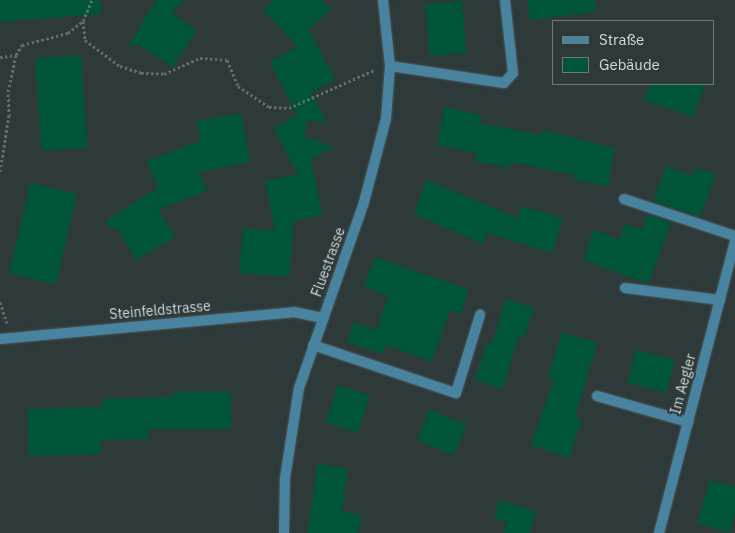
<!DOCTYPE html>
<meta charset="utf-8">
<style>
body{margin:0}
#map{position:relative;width:735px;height:533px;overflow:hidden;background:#2e3939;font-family:"IBM Plex Sans",sans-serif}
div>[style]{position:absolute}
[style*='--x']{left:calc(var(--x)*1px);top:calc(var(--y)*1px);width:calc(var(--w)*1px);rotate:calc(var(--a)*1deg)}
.building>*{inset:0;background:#005438;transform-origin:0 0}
.path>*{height:3px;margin-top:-1.5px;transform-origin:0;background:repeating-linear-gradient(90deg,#636d6d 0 2.5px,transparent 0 5px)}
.roads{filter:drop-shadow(0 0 1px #4c5656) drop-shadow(0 0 1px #4c5656)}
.service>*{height:10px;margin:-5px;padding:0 5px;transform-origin:5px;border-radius:5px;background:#4883a0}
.minor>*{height:10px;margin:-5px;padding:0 5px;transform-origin:5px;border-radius:5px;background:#4883a0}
span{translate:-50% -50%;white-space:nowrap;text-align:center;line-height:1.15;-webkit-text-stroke:4px #2e3939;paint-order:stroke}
.street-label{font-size:14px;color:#d3dada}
.legend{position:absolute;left:552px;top:20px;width:162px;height:65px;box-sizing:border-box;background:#2e3939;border:1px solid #707979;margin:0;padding:6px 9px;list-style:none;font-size:15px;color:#d3dada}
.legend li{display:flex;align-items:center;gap:10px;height:25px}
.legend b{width:25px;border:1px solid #707979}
</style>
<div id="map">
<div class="building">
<div style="clip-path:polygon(0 0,100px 0,101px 14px,0 22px)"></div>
<div style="clip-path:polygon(156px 0,185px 0,171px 13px,197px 30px,173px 67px,137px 44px,133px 47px,129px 44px)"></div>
<div style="clip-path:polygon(274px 0,322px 0,331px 10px,309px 29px,335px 80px,311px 92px,327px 123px,308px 120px,304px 136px,334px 147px,311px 159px,322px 215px,294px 221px,289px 277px,239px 273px,243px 228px,275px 231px,265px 181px,298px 174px,273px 128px,297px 115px,270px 62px,298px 47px,263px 10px)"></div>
<div style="clip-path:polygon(527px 0,595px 0,596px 12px,530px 20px)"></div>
<div style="left:462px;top:1px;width:52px;height:37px;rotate:85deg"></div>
<div style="left:81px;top:55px;width:93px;height:46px;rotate:86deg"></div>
<div style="clip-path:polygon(650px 84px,705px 84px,693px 117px,644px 100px)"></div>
<div style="clip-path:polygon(444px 107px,481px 115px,479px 123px,541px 135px,542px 130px,615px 148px,608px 186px,574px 180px,575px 175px,511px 162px,510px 168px,475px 161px,477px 153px,437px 145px)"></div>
<div style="clip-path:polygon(241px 113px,250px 162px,199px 172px,207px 191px,158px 210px,175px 237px,136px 260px,116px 227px,110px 229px,106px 220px,158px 188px,147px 161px,200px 141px,197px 121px)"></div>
<div style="clip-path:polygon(666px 166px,692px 176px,696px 167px,716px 175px,700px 217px,653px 201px)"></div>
<div style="clip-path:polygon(426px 180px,518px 218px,521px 206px,556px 216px,563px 220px,552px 253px,487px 233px,483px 244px,414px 214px)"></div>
<div style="left:30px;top:183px;width:48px;height:93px;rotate:13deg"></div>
<div style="clip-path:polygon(648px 214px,671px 222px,648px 284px,584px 260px,593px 230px,619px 239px,625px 224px,642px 230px)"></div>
<div style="clip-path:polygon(375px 257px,468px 289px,461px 314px,450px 310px,432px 362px,386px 345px,382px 354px,347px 342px,354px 322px,376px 330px,388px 296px,364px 287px)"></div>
<div style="clip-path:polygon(506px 299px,534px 308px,524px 338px,519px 336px,502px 389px,475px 380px,487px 342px,492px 344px)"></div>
<div style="clip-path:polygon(562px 332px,597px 343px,575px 417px,582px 419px,569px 458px,531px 445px,554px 380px,548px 378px)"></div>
<div style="left:636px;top:350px;width:40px;height:34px;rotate:14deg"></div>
<div style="left:338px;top:385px;width:34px;height:39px;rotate:19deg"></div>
<div style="clip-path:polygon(173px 392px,231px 392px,231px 429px,149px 429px,149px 439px,101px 440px,102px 454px,29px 456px,27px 409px,103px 407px,102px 399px,173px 397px)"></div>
<div style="left:429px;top:410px;width:40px;height:33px;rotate:21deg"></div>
<div style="clip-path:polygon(317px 464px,348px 468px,342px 512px,361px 514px,358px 533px,308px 533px)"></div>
<div style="clip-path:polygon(710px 480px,735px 487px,735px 514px,729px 533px,697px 523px)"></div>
<div style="clip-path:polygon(499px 500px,536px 511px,530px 533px,504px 533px,507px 522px,494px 518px)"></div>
</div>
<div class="path">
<div style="--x:83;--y:21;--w:19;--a:84"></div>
<div style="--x:85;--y:40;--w:44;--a:36.6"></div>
<div style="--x:120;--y:66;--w:22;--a:18"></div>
<div style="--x:141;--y:73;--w:23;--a:2"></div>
<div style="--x:164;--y:74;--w:39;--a:-24"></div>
<div style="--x:200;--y:58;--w:27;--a:4"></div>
<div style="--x:227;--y:60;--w:28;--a:67"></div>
<div style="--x:238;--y:86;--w:37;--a:34"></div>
<div style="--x:269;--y:107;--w:20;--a:3"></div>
<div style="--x:289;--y:108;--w:93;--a:-24.1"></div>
<div style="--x:16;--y:55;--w:12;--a:-59"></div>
<div style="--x:22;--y:45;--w:48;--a:-14.6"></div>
<div style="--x:68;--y:33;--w:19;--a:-39"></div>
<div style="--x:83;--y:21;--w:23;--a:-67"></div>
<div style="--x:0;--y:57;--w:16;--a:-7"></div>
<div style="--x:16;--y:55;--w:40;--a:102"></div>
<div style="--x:8;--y:94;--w:21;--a:87"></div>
<div style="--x:9;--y:115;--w:57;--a:99.1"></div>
<div style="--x:0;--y:302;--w:22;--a:72"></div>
</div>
<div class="roads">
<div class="service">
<div style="--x:390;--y:66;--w:115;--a:8.5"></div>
<div style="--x:504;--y:83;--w:13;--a:-48"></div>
<div style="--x:513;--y:73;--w:73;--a:-96.3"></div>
<div style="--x:624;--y:199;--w:117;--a:18.4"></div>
<div style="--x:625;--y:288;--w:96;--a:7.2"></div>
<div style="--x:313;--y:345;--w:151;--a:18.6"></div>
<div style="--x:456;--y:393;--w:82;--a:-72.9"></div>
<div style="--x:597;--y:396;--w:95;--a:15.9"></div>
</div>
<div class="minor">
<div style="--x:0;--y:339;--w:295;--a:-5.2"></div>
<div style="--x:294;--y:312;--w:30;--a:12"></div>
<div style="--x:284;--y:533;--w:55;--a:-89"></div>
<div style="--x:285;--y:478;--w:91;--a:-81.2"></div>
<div style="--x:299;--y:388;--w:197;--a:-70.7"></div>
<div style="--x:364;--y:202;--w:86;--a:-75.2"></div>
<div style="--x:386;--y:119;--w:53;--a:-85.7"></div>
<div style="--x:390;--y:66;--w:66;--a:-96.1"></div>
<div style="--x:659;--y:533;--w:301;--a:-75.4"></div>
</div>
</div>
<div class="street-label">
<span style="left:328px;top:262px;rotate:-70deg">Fluestrasse</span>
<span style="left:160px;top:310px;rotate:-5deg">Steinfeldstrasse</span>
<span style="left:683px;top:384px;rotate:-75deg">Im Aegler</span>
</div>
<ul class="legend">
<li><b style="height:6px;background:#4883a0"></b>Straße</li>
<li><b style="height:14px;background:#005438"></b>Gebäude</li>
</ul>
</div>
